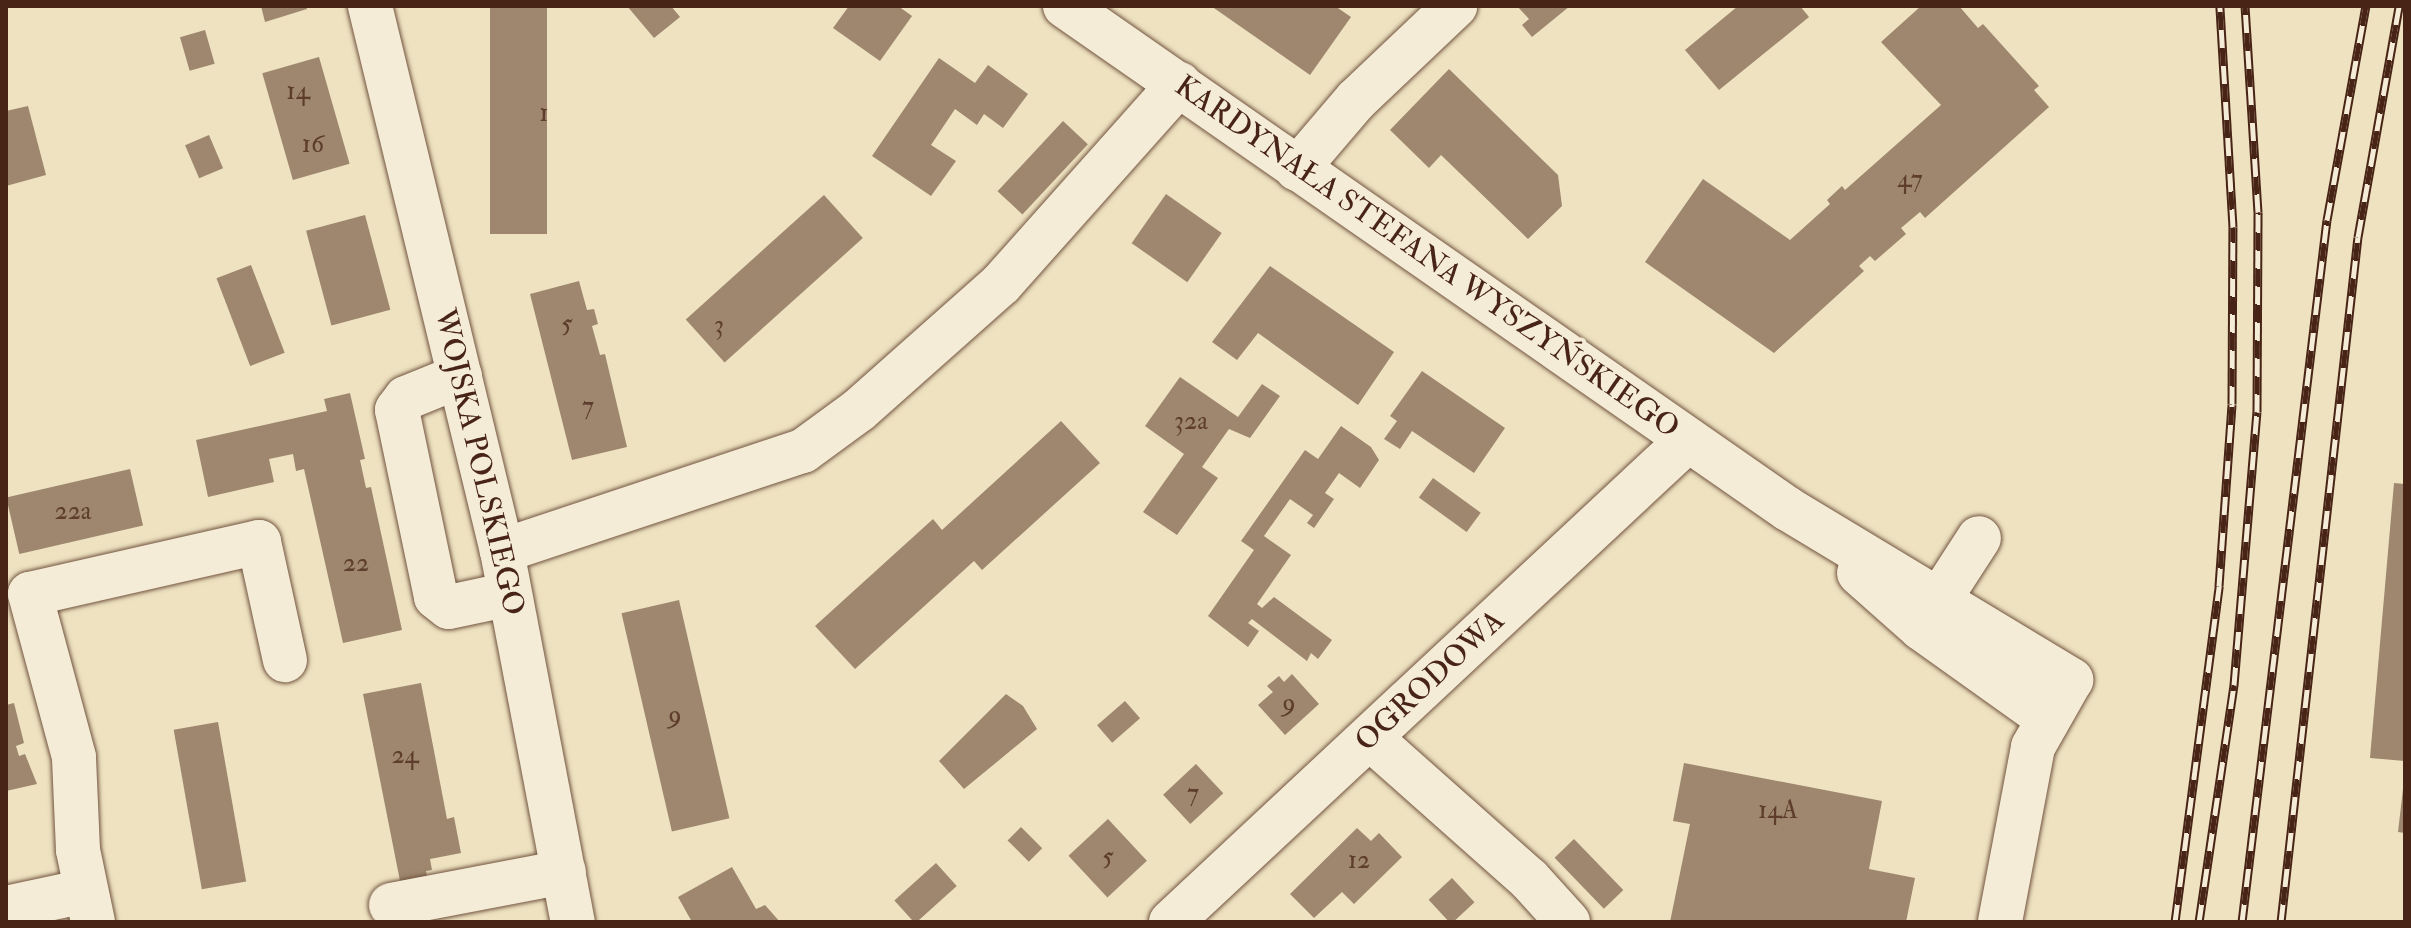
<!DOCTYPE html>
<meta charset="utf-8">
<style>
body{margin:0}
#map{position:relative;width:2411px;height:928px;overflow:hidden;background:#eee2c0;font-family:"IM FELL Double Pica",serif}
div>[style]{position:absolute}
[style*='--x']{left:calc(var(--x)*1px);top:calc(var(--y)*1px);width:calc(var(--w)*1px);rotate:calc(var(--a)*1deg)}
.building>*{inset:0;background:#9e876e;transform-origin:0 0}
.roads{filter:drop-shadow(0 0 2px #725440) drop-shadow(0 0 2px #725440)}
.minor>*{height:44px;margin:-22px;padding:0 22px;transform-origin:22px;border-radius:22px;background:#f4ecd6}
.rail>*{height:9px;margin-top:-4.5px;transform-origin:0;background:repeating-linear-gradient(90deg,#f4ecd6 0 18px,#482416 0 36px);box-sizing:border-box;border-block:2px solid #482416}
span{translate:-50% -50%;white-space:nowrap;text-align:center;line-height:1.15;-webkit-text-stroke:8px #f4ecd6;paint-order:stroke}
.number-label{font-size:26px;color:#5e3d2c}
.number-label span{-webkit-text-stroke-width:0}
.street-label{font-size:30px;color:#482416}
.frame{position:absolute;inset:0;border:8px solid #482416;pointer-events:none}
</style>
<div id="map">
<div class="building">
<div style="clip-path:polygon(261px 6px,306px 6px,307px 9px,265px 22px)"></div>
<div style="left:490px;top:6px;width:57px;height:228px"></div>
<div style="clip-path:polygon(627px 6px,671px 6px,680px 17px,654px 38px)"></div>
<div style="clip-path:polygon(849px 6px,898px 6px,912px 16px,880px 61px,833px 28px)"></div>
<div style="clip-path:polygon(1211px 6px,1335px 6px,1351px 17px,1310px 75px)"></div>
<div style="clip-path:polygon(1517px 6px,1570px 6px,1532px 37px,1522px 25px,1529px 19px)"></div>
<div style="clip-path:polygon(1738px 6px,1800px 6px,1809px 17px,1719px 90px,1685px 50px)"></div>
<div style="clip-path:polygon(1921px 6px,1959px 6px,1978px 28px,1983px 24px,2039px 86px,2034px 90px,2049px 107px,1925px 218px,1920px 212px,1901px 228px,1906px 234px,1875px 261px,1870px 256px,1859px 266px,1864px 271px,1774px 353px,1645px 262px,1703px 179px,1790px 240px,1830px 204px,1827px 200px,1842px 186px,1845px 190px,1941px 105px,1881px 42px)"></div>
<div style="left:205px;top:30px;width:35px;height:26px;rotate:74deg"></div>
<div style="left:319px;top:57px;width:111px;height:59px;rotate:74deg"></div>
<div style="clip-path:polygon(939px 58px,975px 83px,988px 65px,1028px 94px,1003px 128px,984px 114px,977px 125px,955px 109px,931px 145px,956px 161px,931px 196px,872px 156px)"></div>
<div style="clip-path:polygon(1449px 69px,1558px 175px,1562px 206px,1528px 239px,1441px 155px,1429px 168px,1390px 130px)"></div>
<div style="clip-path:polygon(28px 106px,46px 175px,6px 186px,6px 111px)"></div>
<div style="left:1063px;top:121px;width:34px;height:96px;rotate:43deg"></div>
<div style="left:209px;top:135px;width:36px;height:26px;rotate:67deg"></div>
<div style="left:1166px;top:194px;width:68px;height:60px;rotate:35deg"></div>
<div style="left:824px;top:195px;width:58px;height:186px;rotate:48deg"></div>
<div style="left:365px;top:215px;width:98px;height:61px;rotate:75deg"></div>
<div style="left:251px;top:265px;width:94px;height:37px;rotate:69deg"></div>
<div style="clip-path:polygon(1270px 266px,1394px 352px,1358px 405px,1258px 333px,1237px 360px,1212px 342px)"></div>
<div style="clip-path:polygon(579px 281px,587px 310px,594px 309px,598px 324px,592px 326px,600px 355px,605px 354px,627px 447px,572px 460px,530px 294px)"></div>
<div style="clip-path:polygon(1422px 371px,1505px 428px,1474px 473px,1412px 431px,1400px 449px,1384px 439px,1397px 421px,1390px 416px)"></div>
<div style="clip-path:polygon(1180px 377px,1238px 417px,1262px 384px,1280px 396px,1250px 438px,1229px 429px,1202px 467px,1218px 478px,1177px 535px,1143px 512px,1184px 454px,1145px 426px)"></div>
<div style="clip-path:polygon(350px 393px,365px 459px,360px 460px,366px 488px,371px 487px,402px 630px,343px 643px,304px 469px,296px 471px,293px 454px,269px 459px,274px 482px,208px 497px,196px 440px,327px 411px,324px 399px)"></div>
<div style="clip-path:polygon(1061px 421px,1100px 463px,982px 570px,974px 561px,855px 669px,815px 626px,933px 519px,942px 530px)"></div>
<div style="clip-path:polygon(1341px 426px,1371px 447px,1379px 460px,1360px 488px,1339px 473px,1325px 493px,1334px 499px,1314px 528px,1307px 523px,1313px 515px,1290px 499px,1264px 536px,1291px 555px,1257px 604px,1262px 608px,1274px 597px,1332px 640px,1318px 659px,1311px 653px,1307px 661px,1252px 619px,1248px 623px,1259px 631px,1248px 647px,1208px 616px,1254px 550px,1241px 541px,1305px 450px,1318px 459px)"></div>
<div style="left:130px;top:469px;width:58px;height:127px;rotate:77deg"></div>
<div style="left:1433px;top:478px;width:59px;height:24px;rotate:36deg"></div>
<div style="clip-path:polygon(2394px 483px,2405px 484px,2405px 761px,2370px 758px)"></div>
<div style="left:679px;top:600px;width:224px;height:59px;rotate:77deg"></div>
<div style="clip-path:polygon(1292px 674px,1319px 704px,1285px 735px,1258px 705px,1273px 692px,1267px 686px,1279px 676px,1284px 682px)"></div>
<div style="clip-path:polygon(421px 683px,447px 819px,454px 817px,461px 853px,430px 859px,432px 870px,426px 871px,427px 876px,400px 881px,363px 694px)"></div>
<div style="clip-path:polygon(1006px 694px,1023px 706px,1037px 729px,964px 789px,939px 761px)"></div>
<div style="left:1125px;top:701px;width:23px;height:37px;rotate:49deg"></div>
<div style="clip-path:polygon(14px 703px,24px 743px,16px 746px,19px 756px,25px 754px,37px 784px,6px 791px,6px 705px)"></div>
<div style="left:218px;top:722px;width:162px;height:45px;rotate:80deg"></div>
<div style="clip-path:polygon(1684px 763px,1882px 801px,1869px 869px,1915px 878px,1906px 922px,1670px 922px,1690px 824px,1673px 821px)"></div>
<div style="left:1196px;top:764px;width:40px;height:45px;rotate:47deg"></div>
<div style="clip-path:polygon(2403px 789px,2405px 789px,2405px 833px,2398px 832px)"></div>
<div style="left:1108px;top:819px;width:57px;height:54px;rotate:47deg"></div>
<div style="left:1021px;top:827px;width:30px;height:19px;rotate:45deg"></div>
<div style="clip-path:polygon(1357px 828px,1371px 841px,1379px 833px,1402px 857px,1354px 904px,1342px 892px,1314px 918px,1290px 894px)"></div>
<div style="left:1574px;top:839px;width:71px;height:27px;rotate:46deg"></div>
<div style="left:936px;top:863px;width:31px;height:56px;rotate:48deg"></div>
<div style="clip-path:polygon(732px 867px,756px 909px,765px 905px,780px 922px,692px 922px,678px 897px)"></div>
<div style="left:1452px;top:878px;width:33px;height:32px;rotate:47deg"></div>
</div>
<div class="roads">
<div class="minor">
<div style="--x:370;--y:6;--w:561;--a:76.39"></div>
<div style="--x:502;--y:551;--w:378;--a:79.2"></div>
<div style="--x:1065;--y:6;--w:881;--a:34.83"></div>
<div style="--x:1788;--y:509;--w:331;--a:31.1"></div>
<div style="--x:2071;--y:680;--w:77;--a:119.6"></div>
<div style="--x:2033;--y:747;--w:178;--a:100.7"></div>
<div style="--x:1297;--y:169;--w:91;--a:-49.5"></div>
<div style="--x:1356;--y:100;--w:137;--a:-43.5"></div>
<div style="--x:460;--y:376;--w:58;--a:157.8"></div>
<div style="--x:406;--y:398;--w:15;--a:127"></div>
<div style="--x:397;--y:410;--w:191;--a:78.2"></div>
<div style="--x:436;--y:597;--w:16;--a:38"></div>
<div style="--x:449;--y:607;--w:62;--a:-12"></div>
<div style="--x:502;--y:551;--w:317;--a:-18.4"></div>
<div style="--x:803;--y:451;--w:69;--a:-36.2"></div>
<div style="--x:859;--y:410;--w:190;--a:-41.6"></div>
<div style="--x:1001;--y:284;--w:268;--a:-48.3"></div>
<div style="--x:1859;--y:573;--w:83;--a:41.6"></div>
<div style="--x:1921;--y:628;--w:155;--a:35.5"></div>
<div style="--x:1924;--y:623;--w:101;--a:-57.1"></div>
<div style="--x:1370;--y:738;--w:213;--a:41.6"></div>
<div style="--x:1529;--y:879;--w:58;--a:47.8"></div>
<div style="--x:391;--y:905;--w:176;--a:-10.8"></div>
<div style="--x:6;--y:908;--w:81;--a:-12.1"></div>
<div style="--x:93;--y:922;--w:74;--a:-101.8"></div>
<div style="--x:78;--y:850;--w:93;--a:-92.5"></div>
<div style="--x:74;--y:757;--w:169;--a:-105.1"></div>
<div style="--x:30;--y:594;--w:235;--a:-12.8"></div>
<div style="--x:259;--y:542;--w:121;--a:77.6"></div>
<div style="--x:1171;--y:922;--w:707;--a:-42.99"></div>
</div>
</div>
<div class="rail">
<div style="--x:2175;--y:922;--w:339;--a:-82.5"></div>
<div style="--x:2219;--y:586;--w:182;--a:-85.9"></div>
<div style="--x:2232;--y:404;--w:177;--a:-89.7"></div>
<div style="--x:2233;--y:227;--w:221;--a:-93.4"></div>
<div style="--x:2199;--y:922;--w:240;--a:-81.6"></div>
<div style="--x:2234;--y:685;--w:274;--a:-85.2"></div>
<div style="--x:2257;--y:412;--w:200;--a:-89.7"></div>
<div style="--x:2258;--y:212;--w:206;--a:-93.6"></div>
<div style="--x:2242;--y:922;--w:707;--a:-83.1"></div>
<div style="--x:2327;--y:220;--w:218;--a:-79.7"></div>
<div style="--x:2281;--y:922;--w:689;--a:-83.59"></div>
<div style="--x:2358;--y:237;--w:235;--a:-79.9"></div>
</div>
<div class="number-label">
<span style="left:298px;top:92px">14</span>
<span style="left:544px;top:114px">1</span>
<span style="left:313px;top:145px">16</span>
<span style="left:1910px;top:180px">47</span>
<span style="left:567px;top:325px">5</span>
<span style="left:719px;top:326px">3</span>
<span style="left:588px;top:407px">7</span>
<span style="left:1191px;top:422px">32a</span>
<span style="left:73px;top:512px">22a</span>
<span style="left:356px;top:564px">22</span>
<span style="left:1289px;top:704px">9</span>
<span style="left:675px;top:716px">9</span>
<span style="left:405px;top:756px">24</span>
<span style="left:1193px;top:794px">7</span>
<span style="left:1778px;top:811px">14A</span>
<span style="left:1108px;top:858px">5</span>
<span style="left:1359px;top:861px">12</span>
</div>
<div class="street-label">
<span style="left:1427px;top:257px;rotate:35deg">KARDYNAŁA STEFANA WYSZYŃSKIEGO</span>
<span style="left:479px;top:462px;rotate:77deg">WOJSKA POLSKIEGO</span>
<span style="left:1430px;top:681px;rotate:-43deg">OGRODOWA</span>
</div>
<div class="frame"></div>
</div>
